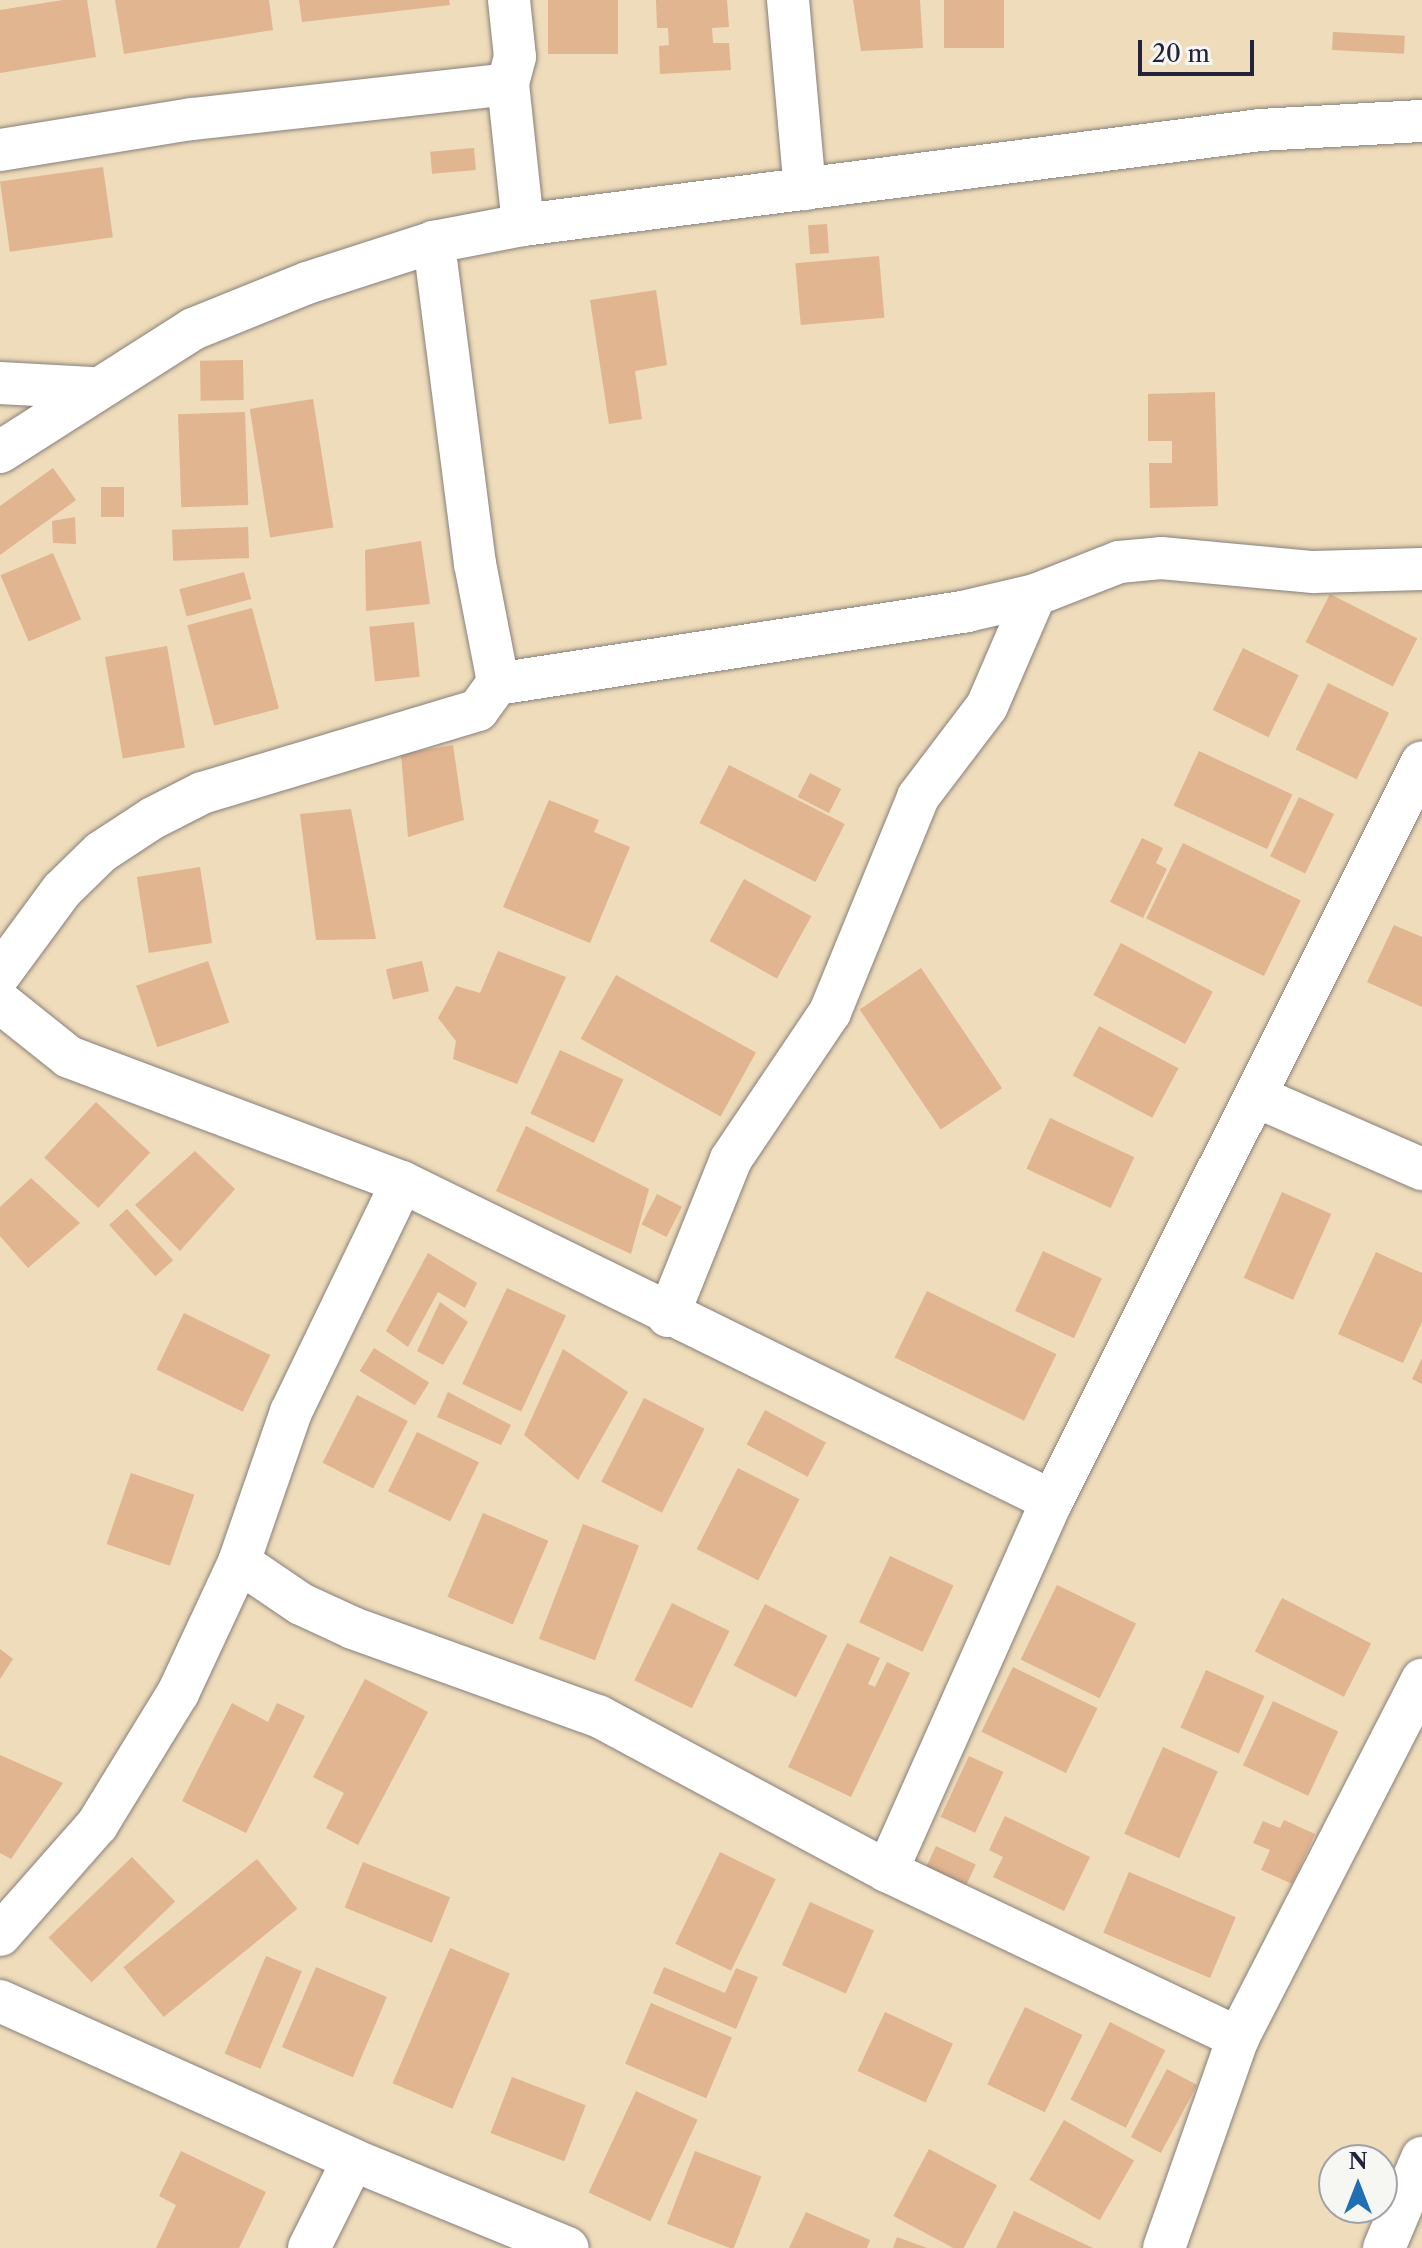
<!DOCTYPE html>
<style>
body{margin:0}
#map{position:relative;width:1422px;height:2248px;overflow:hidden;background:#eedcba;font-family:"Libre Caslon Text",serif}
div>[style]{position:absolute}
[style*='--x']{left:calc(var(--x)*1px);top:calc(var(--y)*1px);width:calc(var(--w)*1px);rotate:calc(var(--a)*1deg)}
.building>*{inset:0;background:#e1b590;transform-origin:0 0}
.roads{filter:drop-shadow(0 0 2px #887f7a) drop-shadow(0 0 2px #887f7a)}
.street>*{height:42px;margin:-21px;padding:0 21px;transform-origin:21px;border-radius:21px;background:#fff}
span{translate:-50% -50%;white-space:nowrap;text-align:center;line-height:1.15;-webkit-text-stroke:6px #f6f6f2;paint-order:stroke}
.north{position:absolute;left:1318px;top:2144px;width:80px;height:80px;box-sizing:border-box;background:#f6f6f2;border:2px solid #a1a1a9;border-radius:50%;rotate:0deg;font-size:22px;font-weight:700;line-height:32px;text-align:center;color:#22223b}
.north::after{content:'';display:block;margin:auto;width:28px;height:36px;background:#1f6fb2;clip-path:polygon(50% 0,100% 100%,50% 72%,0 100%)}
.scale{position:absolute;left:1138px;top:40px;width:116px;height:36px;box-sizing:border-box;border:4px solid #22223b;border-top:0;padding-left:10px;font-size:24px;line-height:28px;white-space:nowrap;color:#22223b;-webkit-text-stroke:6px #f6f6f2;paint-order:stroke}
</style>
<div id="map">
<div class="building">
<div style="clip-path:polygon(63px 0,87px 0,96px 57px,0 73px,0 10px)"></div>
<div style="clip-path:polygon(115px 0,269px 0,273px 30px,124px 54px)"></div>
<div style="clip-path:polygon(299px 0,449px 0,450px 5px,302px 22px)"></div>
<div style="left:548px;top:0;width:70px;height:54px"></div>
<div style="clip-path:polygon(656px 0,727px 0,729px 27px,712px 28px,713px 43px,729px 43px,731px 70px,660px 74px,659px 46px,669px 45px,668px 28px,657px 28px)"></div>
<div style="clip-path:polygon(853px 0,920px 0,923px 48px,861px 51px)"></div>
<div style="left:944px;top:0;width:60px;height:48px"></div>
<div style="left:1333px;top:32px;width:72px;height:18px;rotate:3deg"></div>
<div style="left:474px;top:148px;width:22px;height:44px;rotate:85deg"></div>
<div style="left:103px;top:167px;width:71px;height:104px;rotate:82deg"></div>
<div style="left:827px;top:224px;width:29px;height:19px;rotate:86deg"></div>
<div style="left:879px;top:256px;width:62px;height:84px;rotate:85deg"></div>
<div style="clip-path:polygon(656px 290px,667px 365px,635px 371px,642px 419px,609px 424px,590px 300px)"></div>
<div style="left:243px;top:360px;width:40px;height:43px;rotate:89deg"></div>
<div style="clip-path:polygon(1215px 392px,1218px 506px,1150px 508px,1149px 463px,1172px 463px,1172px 441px,1148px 441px,1148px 394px)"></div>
<div style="left:313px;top:399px;width:130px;height:64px;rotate:81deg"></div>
<div style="left:245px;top:412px;width:93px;height:67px;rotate:88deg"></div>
<div style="clip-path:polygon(53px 468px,76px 500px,0 555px,0 506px)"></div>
<div style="left:124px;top:487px;width:30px;height:23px;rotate:90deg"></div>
<div style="clip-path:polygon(75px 517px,76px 544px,53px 543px,52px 521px)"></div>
<div style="left:248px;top:527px;width:31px;height:76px;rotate:88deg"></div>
<div style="clip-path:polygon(421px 541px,430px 604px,366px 611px,365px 550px)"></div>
<div style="left:53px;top:553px;width:72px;height:57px;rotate:67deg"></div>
<div style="left:244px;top:572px;width:28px;height:67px;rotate:75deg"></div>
<div style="left:1330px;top:594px;width:98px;height:54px;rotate:27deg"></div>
<div style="left:252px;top:608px;width:104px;height:67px;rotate:75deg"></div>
<div style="left:414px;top:622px;width:55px;height:45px;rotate:84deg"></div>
<div style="left:167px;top:646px;width:103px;height:63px;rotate:80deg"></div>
<div style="left:1243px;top:648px;width:62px;height:69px;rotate:26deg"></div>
<div style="left:1328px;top:683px;width:68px;height:74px;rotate:26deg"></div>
<div style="clip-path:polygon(453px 745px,464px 820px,408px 837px,401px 754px)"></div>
<div style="left:1199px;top:751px;width:103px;height:60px;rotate:25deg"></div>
<div style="left:729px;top:765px;width:130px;height:65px;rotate:27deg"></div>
<div style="left:810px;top:773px;width:35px;height:27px;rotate:27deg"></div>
<div style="left:1299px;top:797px;width:39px;height:66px;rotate:26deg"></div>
<div style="clip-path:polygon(549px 800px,599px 820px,594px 832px,630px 847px,590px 943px,503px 907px)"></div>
<div style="clip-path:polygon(351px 809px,376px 939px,316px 940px,300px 814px)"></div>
<div style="clip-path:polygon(1142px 838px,1163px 848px,1156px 863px,1167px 869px,1143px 918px,1110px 902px)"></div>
<div style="left:1183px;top:843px;width:131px;height:84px;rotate:26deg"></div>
<div style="left:200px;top:867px;width:77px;height:64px;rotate:81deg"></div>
<div style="left:744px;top:879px;width:77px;height:71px;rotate:29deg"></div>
<div style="clip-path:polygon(1394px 925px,1422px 937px,1422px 1007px,1367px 982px)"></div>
<div style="left:1121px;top:943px;width:104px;height:59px;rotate:28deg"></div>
<div style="clip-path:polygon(498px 951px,566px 977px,517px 1084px,453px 1059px,456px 1041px,438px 1018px,456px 986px,480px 993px)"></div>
<div style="left:208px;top:961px;width:65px;height:76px;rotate:71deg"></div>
<div style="left:422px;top:961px;width:31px;height:37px;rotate:77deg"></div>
<div style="left:921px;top:968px;width:145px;height:74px;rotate:56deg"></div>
<div style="left:616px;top:975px;width:160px;height:73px;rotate:29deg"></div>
<div style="left:1099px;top:1026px;width:90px;height:56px;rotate:28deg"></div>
<div style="left:560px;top:1050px;width:70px;height:70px;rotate:25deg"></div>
<div style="left:96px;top:1102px;width:74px;height:76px;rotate:43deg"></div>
<div style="left:1050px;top:1118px;width:93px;height:56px;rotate:25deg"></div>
<div style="clip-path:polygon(526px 1126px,649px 1189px,631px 1254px,496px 1191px)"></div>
<div style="clip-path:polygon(195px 1151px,235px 1189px,180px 1251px,135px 1205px)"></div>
<div style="clip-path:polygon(31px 1178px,80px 1223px,28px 1268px,0 1236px,0 1207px)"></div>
<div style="left:1282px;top:1192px;width:54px;height:94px;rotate:24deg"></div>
<div style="left:657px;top:1194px;width:28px;height:34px;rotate:27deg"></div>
<div style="left:127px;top:1209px;width:69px;height:24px;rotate:48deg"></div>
<div style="left:1043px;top:1251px;width:65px;height:66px;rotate:25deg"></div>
<div style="clip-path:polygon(1376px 1252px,1422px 1273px,1422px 1322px,1403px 1363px,1338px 1334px)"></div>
<div style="clip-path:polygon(428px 1253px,477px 1283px,465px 1308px,438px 1292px,408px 1347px,386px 1331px)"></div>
<div style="left:507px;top:1288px;width:65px;height:106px;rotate:25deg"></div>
<div style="left:927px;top:1291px;width:144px;height:74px;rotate:26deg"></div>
<div style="clip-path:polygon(440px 1302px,468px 1322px,443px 1365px,417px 1351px)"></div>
<div style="left:184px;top:1313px;width:96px;height:63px;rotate:26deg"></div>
<div style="left:374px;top:1348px;width:65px;height:27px;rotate:32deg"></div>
<div style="clip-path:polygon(563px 1349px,628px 1392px,578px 1480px,524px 1435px)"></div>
<div style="clip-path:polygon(1422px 1358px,1422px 1384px,1412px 1379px)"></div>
<div style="clip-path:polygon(448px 1392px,511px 1425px,501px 1445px,437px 1417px)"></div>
<div style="left:357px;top:1395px;width:57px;height:76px;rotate:27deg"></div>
<div style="left:644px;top:1398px;width:68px;height:94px;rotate:27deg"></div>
<div style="left:765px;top:1410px;width:69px;height:39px;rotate:28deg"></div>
<div style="left:417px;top:1432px;width:69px;height:66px;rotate:26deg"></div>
<div style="left:738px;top:1468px;width:69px;height:91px;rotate:27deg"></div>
<div style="left:131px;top:1473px;width:67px;height:75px;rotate:19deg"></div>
<div style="left:483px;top:1513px;width:71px;height:91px;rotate:23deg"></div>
<div style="left:583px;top:1524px;width:60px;height:123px;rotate:21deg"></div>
<div style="left:890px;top:1556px;width:70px;height:73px;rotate:25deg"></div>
<div style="left:1057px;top:1585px;width:88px;height:83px;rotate:26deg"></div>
<div style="left:1282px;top:1598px;width:100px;height:60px;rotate:27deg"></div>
<div style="left:672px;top:1603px;width:64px;height:86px;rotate:26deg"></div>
<div style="left:765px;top:1604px;width:70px;height:69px;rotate:27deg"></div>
<div style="clip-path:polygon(847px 1643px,880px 1658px,868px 1684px,875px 1687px,887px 1662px,910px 1673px,851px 1797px,788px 1767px)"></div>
<div style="clip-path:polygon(0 1649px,13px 1659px,0 1679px)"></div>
<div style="left:1013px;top:1667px;width:94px;height:72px;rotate:26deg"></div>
<div style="left:1206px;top:1670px;width:64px;height:63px;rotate:24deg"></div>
<div style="clip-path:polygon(365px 1679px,428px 1712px,358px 1845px,326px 1828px,344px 1793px,313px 1777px)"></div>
<div style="left:1273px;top:1701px;width:72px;height:71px;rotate:25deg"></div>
<div style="clip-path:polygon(232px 1703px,268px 1722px,277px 1703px,305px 1716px,246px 1833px,182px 1801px)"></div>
<div style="left:1163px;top:1747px;width:60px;height:95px;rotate:24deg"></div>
<div style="clip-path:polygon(0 1755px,63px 1783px,11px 1859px,0 1853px)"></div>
<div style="left:969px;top:1756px;width:38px;height:67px;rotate:25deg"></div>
<div style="clip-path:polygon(1005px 1816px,1090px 1857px,1064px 1911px,993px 1877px,1003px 1857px,989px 1850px)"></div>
<div style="clip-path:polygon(1284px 1820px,1315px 1834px,1292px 1884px,1261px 1870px,1270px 1850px,1253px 1843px,1263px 1821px,1280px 1828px)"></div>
<div style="left:936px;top:1846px;width:44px;height:24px;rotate:25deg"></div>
<div style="left:720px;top:1852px;width:62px;height:102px;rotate:26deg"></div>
<div style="left:132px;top:1857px;width:62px;height:116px;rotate:46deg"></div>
<div style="left:257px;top:1859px;width:64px;height:172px;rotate:51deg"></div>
<div style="left:363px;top:1862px;width:94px;height:49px;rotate:22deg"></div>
<div style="left:1129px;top:1872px;width:116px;height:66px;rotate:23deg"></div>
<div style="left:810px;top:1902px;width:70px;height:69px;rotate:24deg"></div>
<div style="left:450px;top:1948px;width:65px;height:147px;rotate:23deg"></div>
<div style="left:266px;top:1956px;width:39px;height:106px;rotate:23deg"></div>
<div style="left:316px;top:1967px;width:77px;height:87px;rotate:23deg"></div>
<div style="clip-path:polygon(664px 1967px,725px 1993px,736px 1968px,758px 1977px,736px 2029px,653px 1993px)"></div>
<div style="left:651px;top:2003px;width:88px;height:66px;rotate:23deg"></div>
<div style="left:1025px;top:2007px;width:64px;height:86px;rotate:26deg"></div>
<div style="left:885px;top:2012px;width:75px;height:65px;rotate:25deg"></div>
<div style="left:1110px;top:2022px;width:62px;height:87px;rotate:27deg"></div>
<div style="left:1167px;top:2069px;width:34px;height:77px;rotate:28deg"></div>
<div style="left:512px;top:2077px;width:79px;height:60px;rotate:21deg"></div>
<div style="left:636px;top:2091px;width:68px;height:112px;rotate:25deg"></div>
<div style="left:1064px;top:2120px;width:81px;height:69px;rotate:30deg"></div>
<div style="left:929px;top:2149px;width:77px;height:76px;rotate:28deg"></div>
<div style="clip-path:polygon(181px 2151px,266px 2192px,239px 2248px,156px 2248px,176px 2205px,159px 2196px)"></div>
<div style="left:695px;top:2151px;width:71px;height:78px;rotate:21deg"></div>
<div style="clip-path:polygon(1014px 2211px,1093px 2248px,996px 2248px)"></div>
<div style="clip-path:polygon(806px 2212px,870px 2240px,867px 2248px,789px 2248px)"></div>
<div style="clip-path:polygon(897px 2237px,927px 2248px,893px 2248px)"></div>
</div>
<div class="roads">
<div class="street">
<div style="--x:509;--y:0;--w:57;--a:84"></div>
<div style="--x:515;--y:57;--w:28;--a:105"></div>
<div style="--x:508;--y:84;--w:142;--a:83.9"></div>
<div style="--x:788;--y:0;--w:190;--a:84.9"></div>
<div style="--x:0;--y:150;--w:194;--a:-9.2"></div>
<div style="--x:192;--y:119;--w:318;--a:-6.3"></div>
<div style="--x:0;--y:383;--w:92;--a:3.1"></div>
<div style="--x:0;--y:452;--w:229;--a:-32.5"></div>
<div style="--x:193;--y:329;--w:123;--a:-22"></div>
<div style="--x:307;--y:283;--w:133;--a:-17.9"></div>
<div style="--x:434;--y:242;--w:91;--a:-10.8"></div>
<div style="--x:523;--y:225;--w:743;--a:-7.34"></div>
<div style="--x:1260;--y:130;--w:162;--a:-3.2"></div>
<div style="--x:497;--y:684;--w:476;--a:-8.8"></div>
<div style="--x:967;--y:611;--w:70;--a:-13.2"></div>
<div style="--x:0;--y:974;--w:104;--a:-53.6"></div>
<div style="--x:62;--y:890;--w:54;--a:-44.3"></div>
<div style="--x:101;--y:852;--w:62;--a:-33.2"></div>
<div style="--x:153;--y:818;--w:55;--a:-27"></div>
<div style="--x:202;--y:793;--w:288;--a:-16.7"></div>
<div style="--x:478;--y:710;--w:34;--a:-54"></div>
<div style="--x:498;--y:682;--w:120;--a:-101"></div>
<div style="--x:475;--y:564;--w:325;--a:-97.3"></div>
<div style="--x:0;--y:1002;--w:88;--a:38.6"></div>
<div style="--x:69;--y:1057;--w:356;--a:20.6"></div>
<div style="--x:402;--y:1182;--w:724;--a:26.14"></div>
<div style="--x:1257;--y:1097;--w:180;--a:23.6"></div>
<div style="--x:668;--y:1316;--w:169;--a:-68.1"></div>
<div style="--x:731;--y:1159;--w:177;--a:-56"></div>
<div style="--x:830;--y:1012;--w:232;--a:-67.7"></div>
<div style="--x:918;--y:797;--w:114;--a:-52.8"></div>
<div style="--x:987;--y:706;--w:121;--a:-66.6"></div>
<div style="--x:1035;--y:595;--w:90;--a:-21.4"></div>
<div style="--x:1119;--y:562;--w:42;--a:-5.4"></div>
<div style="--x:1161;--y:558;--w:153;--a:5.3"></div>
<div style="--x:1313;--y:572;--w:109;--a:-1.6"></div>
<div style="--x:239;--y:1562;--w:75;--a:34.1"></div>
<div style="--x:301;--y:1604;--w:57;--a:24.8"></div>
<div style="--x:353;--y:1628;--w:260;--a:19.8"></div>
<div style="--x:598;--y:1716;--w:328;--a:28.2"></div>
<div style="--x:887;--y:1871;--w:389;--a:25.4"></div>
<div style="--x:887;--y:1871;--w:405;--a:-66"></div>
<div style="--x:1052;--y:1501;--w:826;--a:-63.4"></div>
<div style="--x:0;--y:1935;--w:147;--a:-48.6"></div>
<div style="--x:97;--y:1825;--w:155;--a:-58.5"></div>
<div style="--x:178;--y:1693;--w:145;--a:-65"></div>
<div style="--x:239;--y:1562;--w:159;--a:-70.9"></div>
<div style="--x:291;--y:1412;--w:255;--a:-64.2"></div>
<div style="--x:0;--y:2001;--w:387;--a:24.2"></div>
<div style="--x:353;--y:2160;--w:232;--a:22.3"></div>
<div style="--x:309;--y:2248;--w:98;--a:-63.4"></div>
<div style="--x:1164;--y:2248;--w:223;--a:-70.6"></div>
<div style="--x:1238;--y:2038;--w:403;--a:-62.8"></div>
<div style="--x:1384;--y:2248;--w:98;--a:-67.1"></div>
</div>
</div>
<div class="north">N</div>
<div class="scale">20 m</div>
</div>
